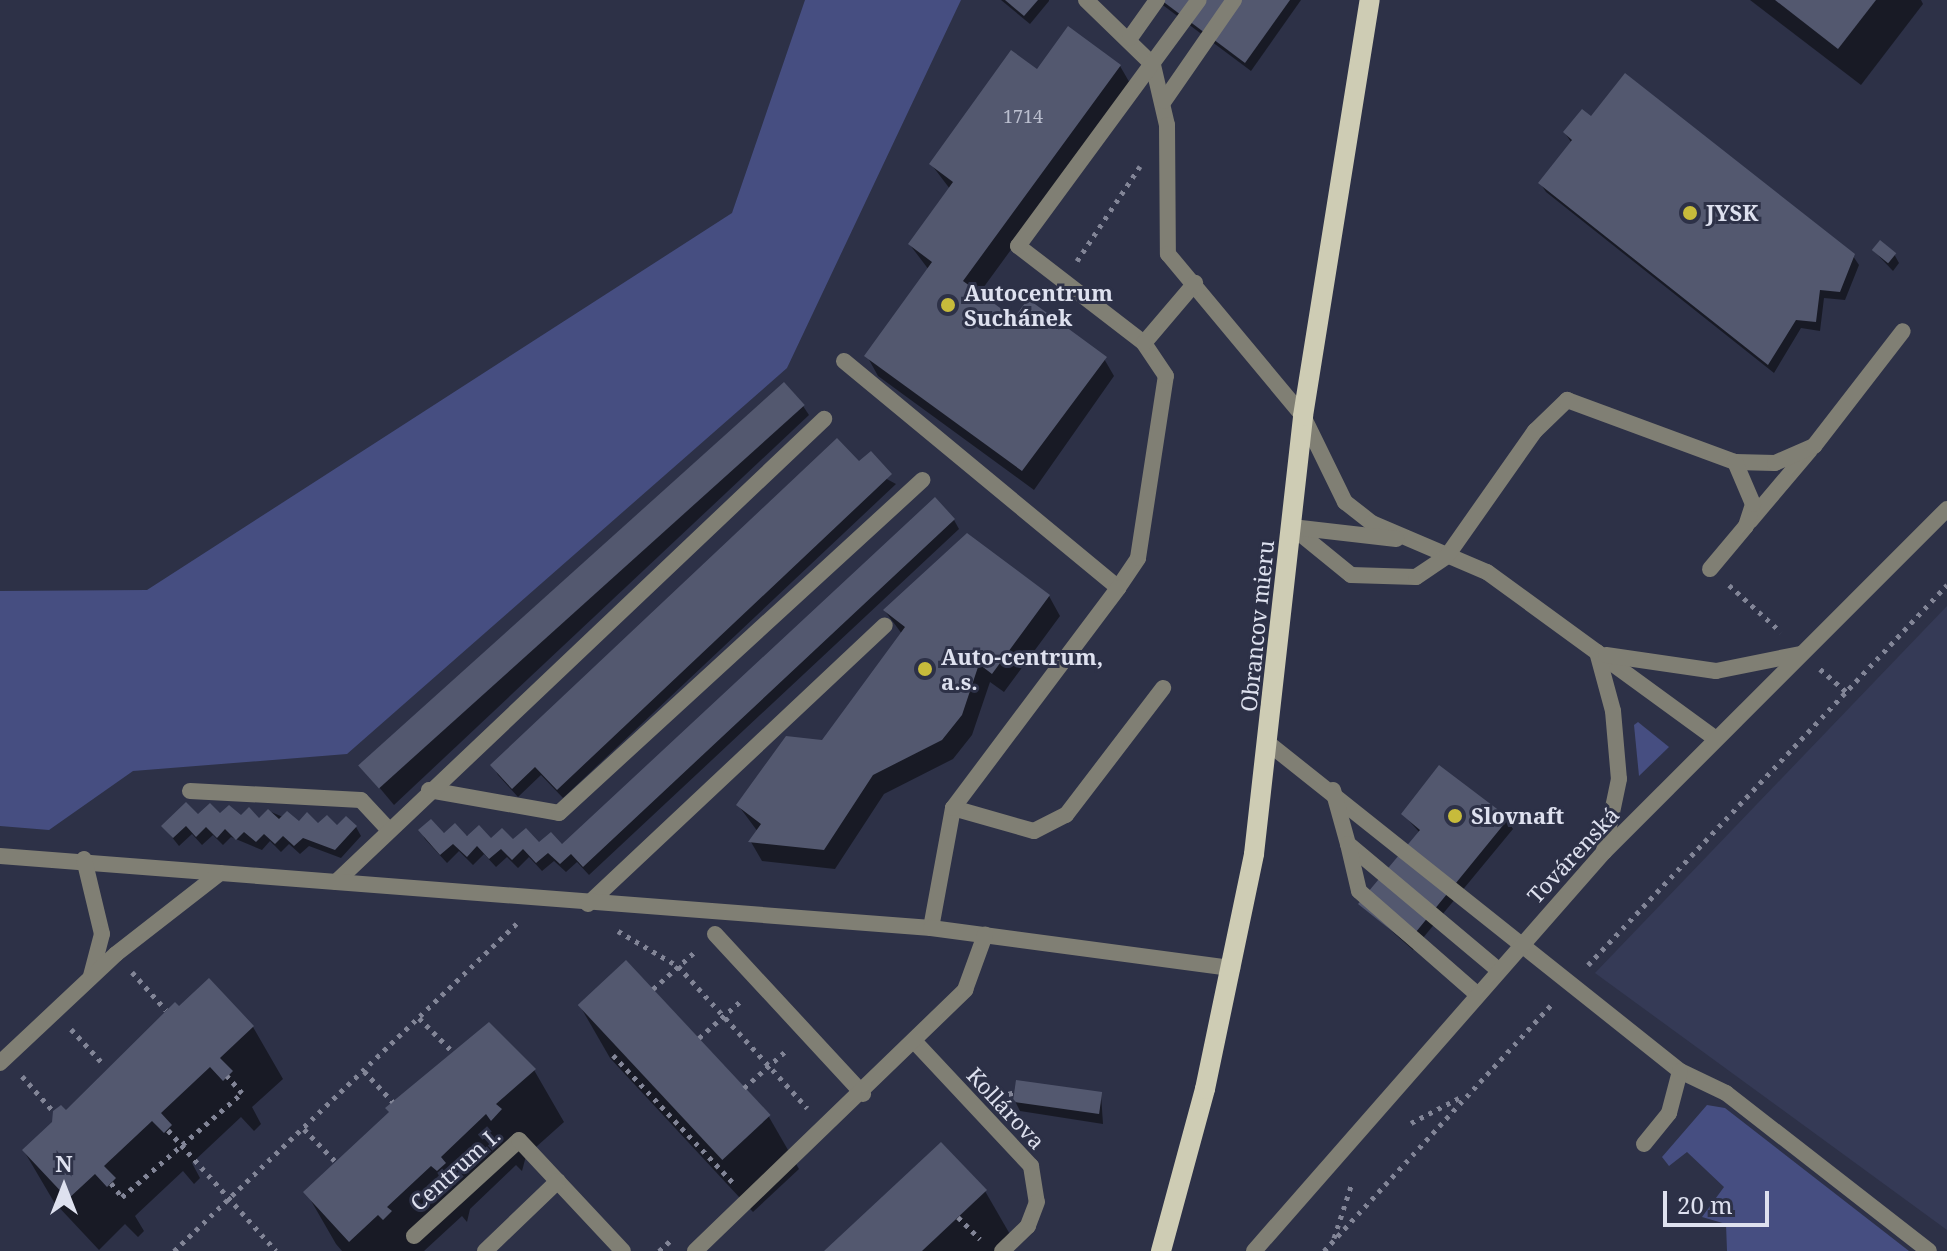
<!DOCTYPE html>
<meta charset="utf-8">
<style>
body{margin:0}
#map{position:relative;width:1947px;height:1251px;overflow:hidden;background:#2d3147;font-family:"Noto Serif",serif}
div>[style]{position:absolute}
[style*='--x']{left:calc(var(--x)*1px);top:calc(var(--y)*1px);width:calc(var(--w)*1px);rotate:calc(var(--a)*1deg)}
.built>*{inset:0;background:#353a56}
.green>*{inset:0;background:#464e81}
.shadow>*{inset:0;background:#0007}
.building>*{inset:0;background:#53586f;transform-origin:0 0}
.path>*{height:5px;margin-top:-2.5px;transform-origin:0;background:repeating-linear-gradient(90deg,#828597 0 4px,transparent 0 10px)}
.lane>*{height:16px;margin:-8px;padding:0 8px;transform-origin:8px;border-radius:8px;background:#807f74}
.street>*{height:16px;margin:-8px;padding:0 8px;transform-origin:8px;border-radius:8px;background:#807f74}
.primary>*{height:20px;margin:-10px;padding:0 10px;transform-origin:10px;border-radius:10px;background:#ceccb4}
.dots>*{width:22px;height:22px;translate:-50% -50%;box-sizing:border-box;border:4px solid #2d3147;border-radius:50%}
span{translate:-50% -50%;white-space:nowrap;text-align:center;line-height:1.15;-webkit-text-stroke:6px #2d3147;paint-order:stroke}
.number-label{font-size:18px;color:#bbbfcf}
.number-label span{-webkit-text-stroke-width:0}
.poi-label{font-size:22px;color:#dee1ef;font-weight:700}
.left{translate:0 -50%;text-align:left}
.street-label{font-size:22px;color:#dee1ef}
.north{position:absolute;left:24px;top:1147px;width:80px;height:80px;-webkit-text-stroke:6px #2d3147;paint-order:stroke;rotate:0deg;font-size:22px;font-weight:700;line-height:32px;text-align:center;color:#dee1ef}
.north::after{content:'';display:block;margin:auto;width:28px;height:36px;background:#dee1ef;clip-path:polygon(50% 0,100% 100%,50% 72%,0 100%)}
.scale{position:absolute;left:1663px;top:1191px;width:106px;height:36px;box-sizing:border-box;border:4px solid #dee1ef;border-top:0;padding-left:10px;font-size:24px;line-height:28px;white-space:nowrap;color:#dee1ef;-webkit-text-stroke:6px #2d3147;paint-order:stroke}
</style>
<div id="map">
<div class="built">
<div style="clip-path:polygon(1947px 606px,1947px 1230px,1595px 973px)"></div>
</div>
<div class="green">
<div style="clip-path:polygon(805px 0,961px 0,787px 368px,347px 754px,133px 771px,49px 830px,0 826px,0 591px,147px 590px,732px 213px)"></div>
<div style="clip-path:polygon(1638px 722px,1669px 747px,1639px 776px,1634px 725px)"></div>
<div style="clip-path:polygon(1707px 1105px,1725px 1108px,1909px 1251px,1727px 1251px,1726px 1224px,1702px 1217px,1724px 1187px,1687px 1152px,1669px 1166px,1662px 1157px)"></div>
</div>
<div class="shadow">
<div style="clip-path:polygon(1001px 0,1049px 0,1049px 1px,1030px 24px)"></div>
<div style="clip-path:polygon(1156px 0,1301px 0,1251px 71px)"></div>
<div style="clip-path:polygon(1750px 0,1921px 0,1923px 4px,1861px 85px)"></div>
<div style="clip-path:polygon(1120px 66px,1131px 85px,978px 295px,1014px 321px,1103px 357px,1114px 376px,1034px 490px,878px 376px,867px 356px,929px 270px,910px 245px,950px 189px,931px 164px,1038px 72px)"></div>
<div style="clip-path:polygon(1565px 133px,1853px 256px,1859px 265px,1845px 300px,1824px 298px,1820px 331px,1801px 328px,1774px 373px,1546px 192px,1540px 183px,1571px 142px)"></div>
<div style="clip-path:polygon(1874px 251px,1894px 254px,1899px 263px,1893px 271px)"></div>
<div style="clip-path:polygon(803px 406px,809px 415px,394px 805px,368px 774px)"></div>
<div style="clip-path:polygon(859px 464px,896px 484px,563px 798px,541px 775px,518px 797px,498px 775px,493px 766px)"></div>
<div style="clip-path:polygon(954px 520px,959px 529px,589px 875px,577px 862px,566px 872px,554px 861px,542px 871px,529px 857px,518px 868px,507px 857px,496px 867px,484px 854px,473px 865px,459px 851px,447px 863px,425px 839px,420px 830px,562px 847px)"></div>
<div style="clip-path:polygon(1049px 596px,1060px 616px,1004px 692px,990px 682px,972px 735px,953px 759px,884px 794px,835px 869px,762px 861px,751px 842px,758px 832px,738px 805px,823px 742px,902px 634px,885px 611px)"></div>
<div style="clip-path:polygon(269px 811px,299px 824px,356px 827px,361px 836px,341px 858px,309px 846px,300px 854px,289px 844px,281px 852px,270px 841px,262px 850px,231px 837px,223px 845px,213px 835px,202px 845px,192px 834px,179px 846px,163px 826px,198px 817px,259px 820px)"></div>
<div style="clip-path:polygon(1403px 814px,1507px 820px,1513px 829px,1413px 950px,1361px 904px,1420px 833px)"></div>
<div style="clip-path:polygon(626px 963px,769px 1117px,799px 1169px,753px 1212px,610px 1058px,580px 1006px)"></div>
<div style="clip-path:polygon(179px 1009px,253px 1027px,283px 1079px,252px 1107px,261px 1124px,254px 1131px,241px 1117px,192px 1163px,200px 1178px,194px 1184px,183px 1171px,135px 1216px,144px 1231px,138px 1237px,125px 1224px,99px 1250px,54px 1202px,24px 1151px)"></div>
<div style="clip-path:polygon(534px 1070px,564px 1122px,526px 1156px,522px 1171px,516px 1165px,470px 1209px,467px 1222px,462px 1216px,424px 1251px,342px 1251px,336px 1244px,306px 1192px)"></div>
<div style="clip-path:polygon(1101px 1094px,1103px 1124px,1020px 1111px,1015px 1101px)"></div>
<div style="clip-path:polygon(985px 1191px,1015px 1243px,1007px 1251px,827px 1251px)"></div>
</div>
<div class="building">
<div style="clip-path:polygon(1005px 0,1038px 0,1024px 16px)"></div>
<div style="clip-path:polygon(1161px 0,1290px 0,1245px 63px)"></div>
<div style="clip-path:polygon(1775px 0,1876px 0,1838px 49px)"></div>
<div style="clip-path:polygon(1068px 26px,1121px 65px,963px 281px,1014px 318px,1028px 299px,1107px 357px,1022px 471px,864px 356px,932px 262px,908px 244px,953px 182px,929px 164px,1011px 50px,1037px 69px)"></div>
<div style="clip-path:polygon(1625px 73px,1855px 254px,1840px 292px,1820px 290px,1816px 322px,1796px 320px,1768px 365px,1538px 183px,1572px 140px,1563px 132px,1582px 109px,1591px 116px)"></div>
<div style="left:1880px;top:240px;width:21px;height:13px;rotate:39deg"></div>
<div style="left:784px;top:382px;width:31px;height:573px;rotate:48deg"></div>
<div style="clip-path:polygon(837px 438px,859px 461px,871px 451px,892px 474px,557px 790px,535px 767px,512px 789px,490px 765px)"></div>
<div style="clip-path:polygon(935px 497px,955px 519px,583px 867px,571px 854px,560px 864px,548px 853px,536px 863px,523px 849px,512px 860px,501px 849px,489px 859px,477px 846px,467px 857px,453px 844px,440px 855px,418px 830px,431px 819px,444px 833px,455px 823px,467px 836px,479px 825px,491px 838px,502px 828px,513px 839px,526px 828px,539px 842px,551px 832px,562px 844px)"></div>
<div style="clip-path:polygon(967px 533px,1050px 595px,992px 674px,979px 664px,962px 715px,942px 740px,873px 775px,824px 850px,748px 842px,761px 824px,736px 805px,786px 736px,822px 740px,905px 627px,883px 610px)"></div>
<div style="clip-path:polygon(1439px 765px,1509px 818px,1407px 943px,1358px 904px,1420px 830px,1401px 814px)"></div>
<div style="clip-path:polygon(186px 802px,198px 814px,210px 803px,220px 813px,229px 805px,241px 815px,249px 807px,259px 818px,268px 809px,279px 819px,287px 811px,299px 821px,307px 812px,318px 823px,327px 815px,337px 825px,346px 816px,357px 826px,335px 850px,303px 838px,294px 846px,283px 836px,275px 844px,264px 834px,256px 842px,244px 832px,236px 840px,225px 829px,217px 838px,206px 827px,196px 837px,186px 826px,173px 838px,161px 826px)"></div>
<div style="left:626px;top:960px;width:212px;height:66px;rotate:47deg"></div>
<div style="clip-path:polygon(209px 978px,254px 1026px,220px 1058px,233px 1071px,223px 1081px,210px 1067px,161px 1113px,172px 1125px,164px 1133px,152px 1121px,104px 1166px,116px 1178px,107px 1187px,95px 1174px,68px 1199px,22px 1150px,52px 1122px,53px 1111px,61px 1105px,66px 1110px,175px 1002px,179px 1006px)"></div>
<div style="clip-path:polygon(489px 1022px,536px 1069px,496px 1104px,502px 1109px,491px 1121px,486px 1114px,441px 1157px,446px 1163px,437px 1171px,431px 1166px,387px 1207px,392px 1211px,383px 1220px,378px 1215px,349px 1242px,303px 1192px,389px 1112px,385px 1108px)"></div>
<div style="left:1016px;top:1080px;width:87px;height:22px;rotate:8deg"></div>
<div style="clip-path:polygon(941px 1142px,987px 1190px,922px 1251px,824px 1251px)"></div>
</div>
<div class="path">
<div style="--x:1077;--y:261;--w:114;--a:-56.4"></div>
<div style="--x:1729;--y:585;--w:70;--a:42.1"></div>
<div style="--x:1820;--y:669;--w:35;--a:41"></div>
<div style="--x:618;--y:931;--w:69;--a:30.3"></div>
<div style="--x:678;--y:966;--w:192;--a:47.7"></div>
<div style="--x:1588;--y:965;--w:523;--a:-46.63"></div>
<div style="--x:132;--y:972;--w:51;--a:48.2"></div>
<div style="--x:653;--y:989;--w:59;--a:-41.6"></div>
<div style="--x:419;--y:1018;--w:44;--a:45"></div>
<div style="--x:71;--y:1029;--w:50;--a:47.4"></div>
<div style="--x:699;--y:1038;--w:59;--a:-41.6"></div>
<div style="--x:613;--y:1055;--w:175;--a:46.8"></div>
<div style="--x:364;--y:1071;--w:42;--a:46.9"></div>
<div style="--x:22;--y:1076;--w:47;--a:48.5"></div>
<div style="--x:744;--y:1088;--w:59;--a:-41.6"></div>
<div style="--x:999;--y:1096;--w:18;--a:-13"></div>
<div style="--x:1411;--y:1123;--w:54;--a:-27.5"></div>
<div style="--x:304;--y:1129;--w:46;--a:45.9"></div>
<div style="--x:168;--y:1130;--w:162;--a:48.2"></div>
<div style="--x:111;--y:1183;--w:18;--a:52"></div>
<div style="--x:122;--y:1197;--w:159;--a:-40.9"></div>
<div style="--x:242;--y:1093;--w:23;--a:-131"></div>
<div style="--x:958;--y:1217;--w:31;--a:45"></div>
<div style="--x:1334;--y:1238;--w:55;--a:-71.9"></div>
<div style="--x:174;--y:1251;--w:479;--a:-43.7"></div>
<div style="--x:659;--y:1251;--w:15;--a:-42"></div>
<div style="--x:1324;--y:1251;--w:339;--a:-47.3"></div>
</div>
<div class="lane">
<div style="--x:1086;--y:0;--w:93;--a:44.1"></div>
<div style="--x:1153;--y:65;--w:62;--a:76.9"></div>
<div style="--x:1167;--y:125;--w:129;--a:89.6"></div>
<div style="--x:1168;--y:254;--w:211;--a:50.2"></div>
<div style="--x:1303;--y:416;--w:96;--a:64"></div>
<div style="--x:1345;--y:502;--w:34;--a:38"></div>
<div style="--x:1372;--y:523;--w:125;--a:23.1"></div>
<div style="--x:1487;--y:572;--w:283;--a:36.1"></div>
<div style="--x:1130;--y:38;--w:47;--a:-54.6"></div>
<div style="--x:1164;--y:101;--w:123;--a:-55.3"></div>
<div style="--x:1144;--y:343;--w:159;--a:-142.4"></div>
<div style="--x:1018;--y:246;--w:305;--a:-53.7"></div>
<div style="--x:844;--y:361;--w:356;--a:39.6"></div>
<div style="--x:1118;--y:588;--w:36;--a:-56"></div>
<div style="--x:1138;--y:558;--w:184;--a:-81.3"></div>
<div style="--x:1166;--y:376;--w:40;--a:-124"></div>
<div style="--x:1144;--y:343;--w:79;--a:-49.6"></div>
<div style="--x:1750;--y:521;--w:93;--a:-49.8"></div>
<div style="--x:1292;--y:527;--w:76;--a:39.1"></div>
<div style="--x:1351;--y:575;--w:65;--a:1.8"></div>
<div style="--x:1416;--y:577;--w:37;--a:-34"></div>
<div style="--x:1447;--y:556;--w:153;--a:-54.9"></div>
<div style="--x:1535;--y:431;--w:45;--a:-44.1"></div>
<div style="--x:1567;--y:400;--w:179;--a:20.3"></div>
<div style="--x:1735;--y:462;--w:40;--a:1.4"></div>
<div style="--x:1775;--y:463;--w:43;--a:-23.6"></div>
<div style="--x:1814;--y:446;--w:145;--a:-52.3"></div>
<div style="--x:1292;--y:527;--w:105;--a:6.6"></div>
<div style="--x:1710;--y:569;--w:56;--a:-50.1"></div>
<div style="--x:1746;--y:526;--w:23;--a:-72"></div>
<div style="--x:1753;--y:504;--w:46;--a:-113.2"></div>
<div style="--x:1597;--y:652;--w:61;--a:74.8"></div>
<div style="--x:1613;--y:711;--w:68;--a:85"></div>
<div style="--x:1619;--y:779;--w:74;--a:101.8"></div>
<div style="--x:1606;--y:655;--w:111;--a:8.3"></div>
<div style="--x:1716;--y:671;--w:86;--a:-11.4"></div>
<div style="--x:1268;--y:743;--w:527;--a:38.52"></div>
<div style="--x:1680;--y:1071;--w:51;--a:25.6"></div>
<div style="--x:1726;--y:1093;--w:257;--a:37.9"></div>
<div style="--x:429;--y:790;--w:132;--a:10"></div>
<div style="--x:559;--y:813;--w:493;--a:-42.5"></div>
<div style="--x:1333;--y:790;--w:56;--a:74.5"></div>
<div style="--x:1348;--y:844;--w:196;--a:40"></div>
<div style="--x:190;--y:791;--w:171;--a:3"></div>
<div style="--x:361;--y:800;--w:41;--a:47"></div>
<div style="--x:953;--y:808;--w:84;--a:15.9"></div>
<div style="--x:1034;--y:831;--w:36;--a:-27"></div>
<div style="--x:1066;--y:815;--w:160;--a:-52.6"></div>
<div style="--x:1348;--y:844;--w:48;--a:76.8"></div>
<div style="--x:1359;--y:891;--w:158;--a:41.2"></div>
<div style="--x:336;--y:882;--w:673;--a:-43.49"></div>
<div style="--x:588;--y:904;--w:407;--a:-43.2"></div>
<div style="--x:931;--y:928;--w:122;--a:-79.6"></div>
<div style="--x:953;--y:808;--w:275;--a:-53.1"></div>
<div style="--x:1644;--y:1144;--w:40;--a:-51"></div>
<div style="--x:1669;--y:1113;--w:43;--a:-75.3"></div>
<div style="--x:1254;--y:1251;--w:531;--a:-48.74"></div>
<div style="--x:1604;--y:852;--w:485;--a:-45"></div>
</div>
<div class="street">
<div style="--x:0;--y:856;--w:934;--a:4.42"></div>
<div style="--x:931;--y:928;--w:304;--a:7.6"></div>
<div style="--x:84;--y:859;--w:77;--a:76.5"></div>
<div style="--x:102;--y:934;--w:43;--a:104.7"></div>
<div style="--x:715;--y:934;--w:218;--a:47.2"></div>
<div style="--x:915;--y:1042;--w:170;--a:46.9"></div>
<div style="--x:1031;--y:1166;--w:36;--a:81"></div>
<div style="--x:1037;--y:1202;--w:26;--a:111"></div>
<div style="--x:1028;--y:1226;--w:36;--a:136"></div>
<div style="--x:0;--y:1063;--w:159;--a:-43.2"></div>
<div style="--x:116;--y:954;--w:132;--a:-37.9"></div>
<div style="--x:414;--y:1236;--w:142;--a:-42.4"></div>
<div style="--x:519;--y:1140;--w:152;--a:46.9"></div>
<div style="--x:485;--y:1251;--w:101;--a:-43.8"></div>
<div style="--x:695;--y:1251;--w:376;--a:-44"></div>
<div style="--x:965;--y:990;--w:59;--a:-70"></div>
</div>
<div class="primary">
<div style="--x:1161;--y:1251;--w:168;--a:-74.8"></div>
<div style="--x:1205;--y:1089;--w:240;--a:-78.2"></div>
<div style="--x:1254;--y:854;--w:441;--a:-83.6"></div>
<div style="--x:1303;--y:416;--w:421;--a:-80.9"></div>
</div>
<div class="dots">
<div style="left:1690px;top:213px;background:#c7bb3b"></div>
<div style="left:948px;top:305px;background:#c7bb3b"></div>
<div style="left:925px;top:669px;background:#c7bb3b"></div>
<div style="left:1455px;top:816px;background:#c7bb3b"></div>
</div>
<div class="number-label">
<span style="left:1023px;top:116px">1714</span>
</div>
<div class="poi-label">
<span class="left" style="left:1706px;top:213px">JYSK</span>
<span class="left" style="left:964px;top:305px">Autocentrum<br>Suchánek</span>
<span class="left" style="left:941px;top:669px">Auto-centrum,<br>a.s.</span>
<span class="left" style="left:1471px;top:816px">Slovnaft</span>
</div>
<div class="street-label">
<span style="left:1257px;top:626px;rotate:-84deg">Obrancov mieru</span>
<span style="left:1573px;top:855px;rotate:-47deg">Továrenská</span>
<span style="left:1006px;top:1108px;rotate:47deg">Kollárova</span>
<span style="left:455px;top:1169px;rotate:-42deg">Centrum I.</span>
</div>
<div class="north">N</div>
<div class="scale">20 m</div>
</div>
